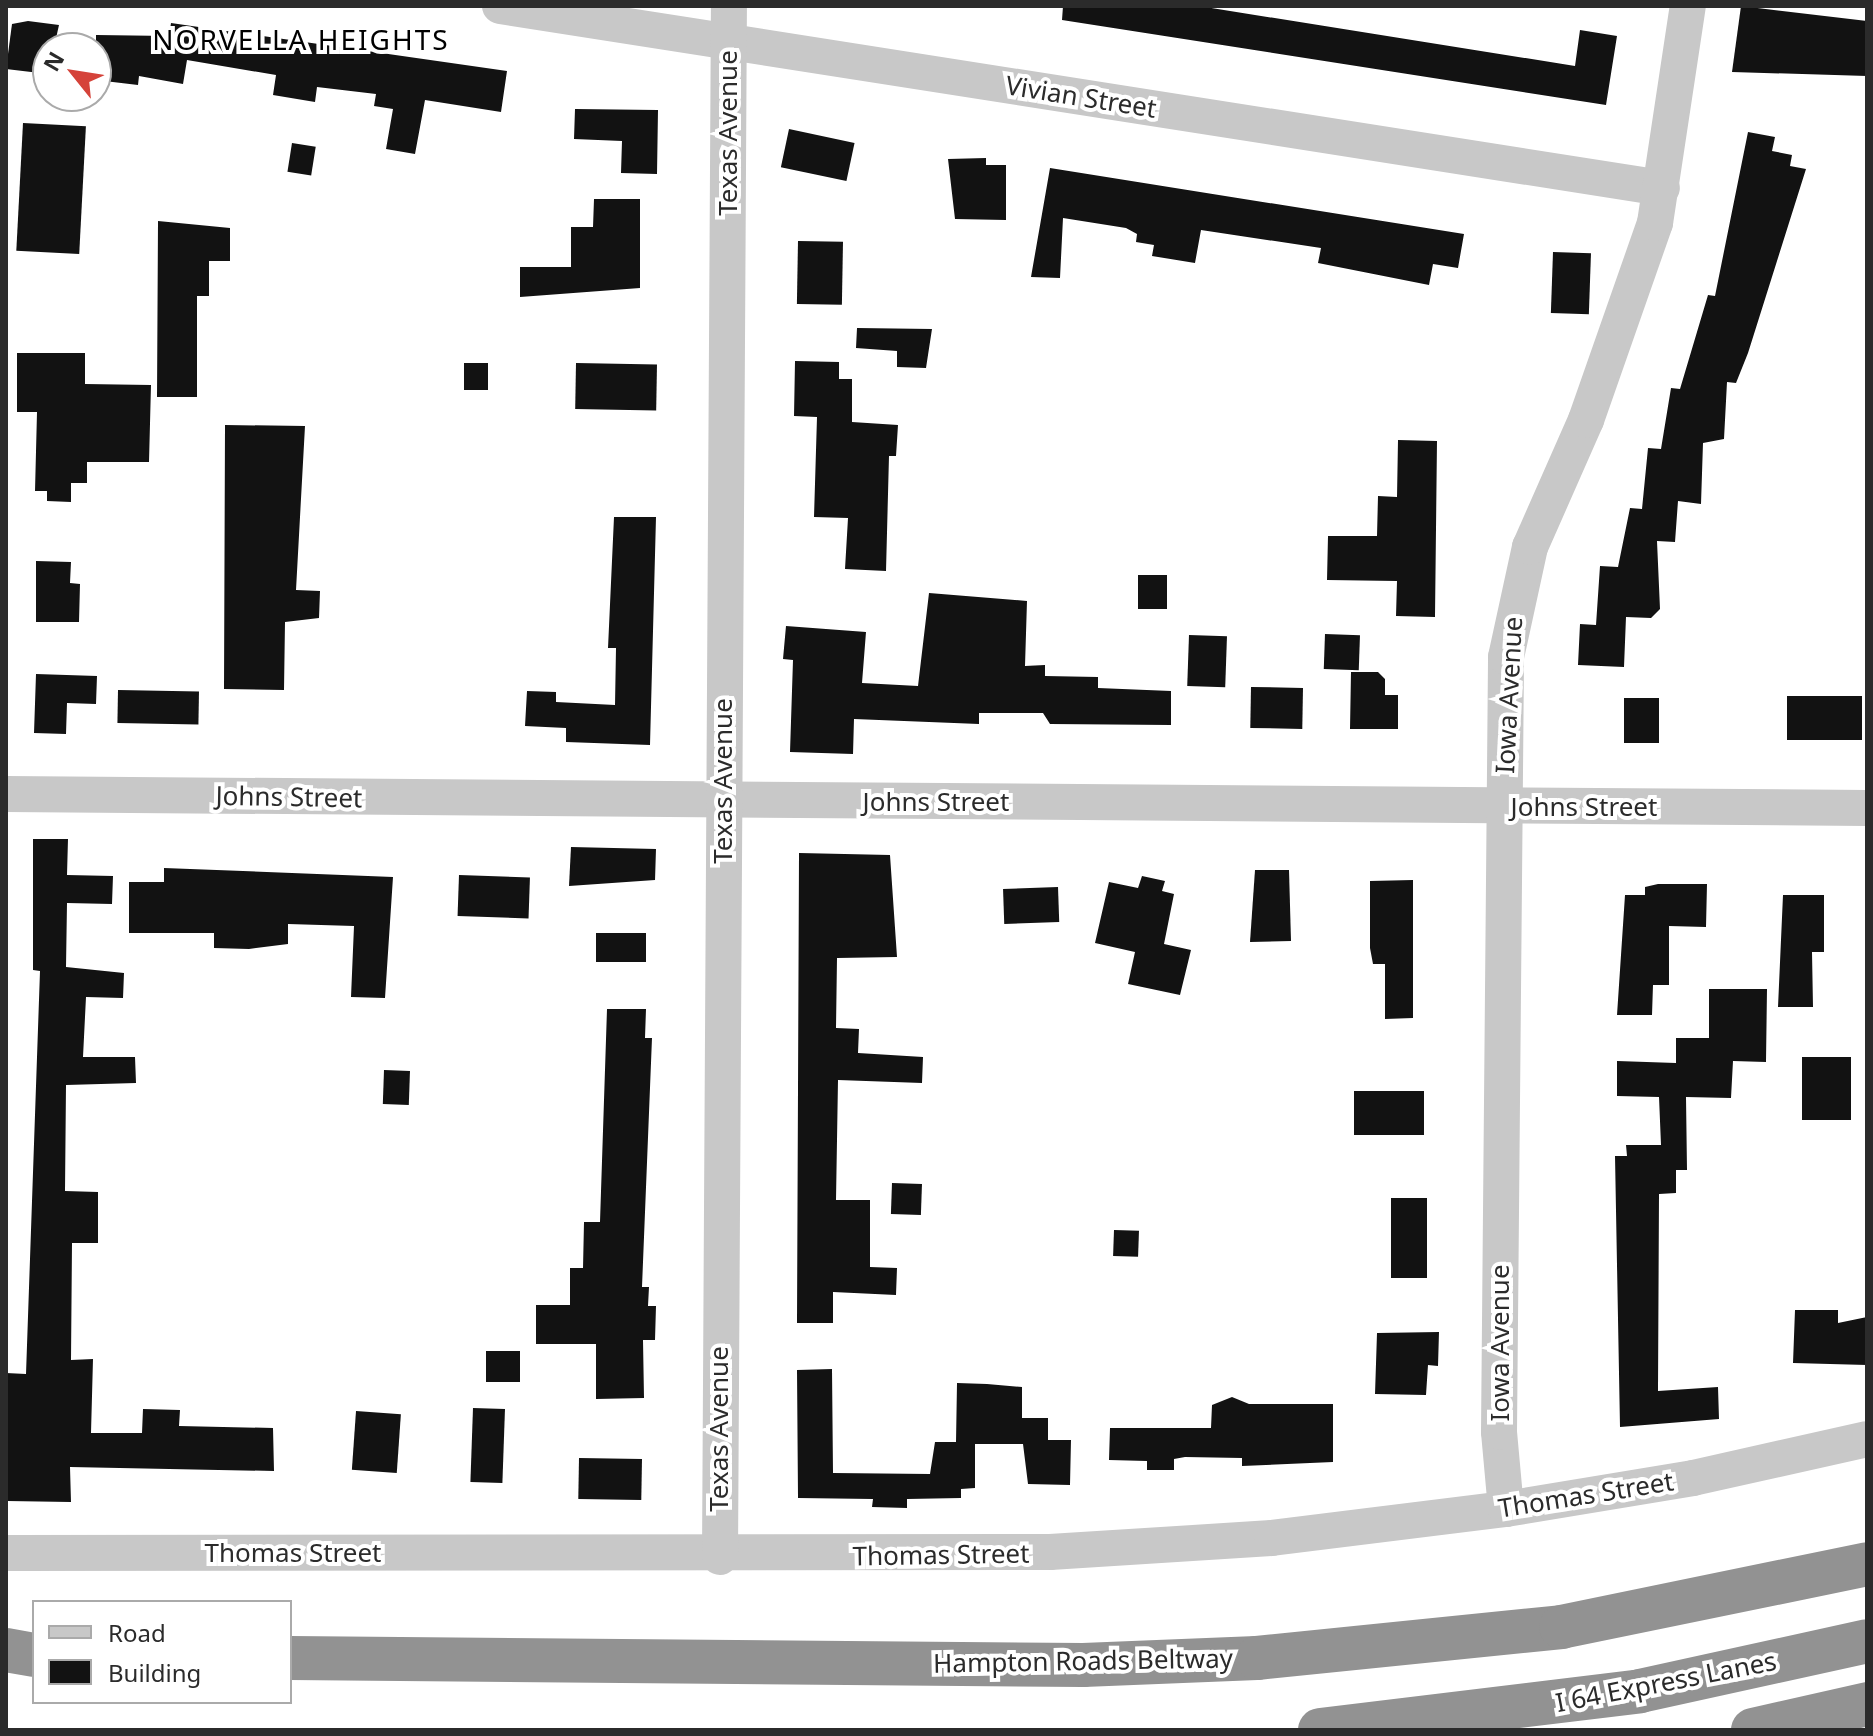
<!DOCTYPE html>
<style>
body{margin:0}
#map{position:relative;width:1873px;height:1736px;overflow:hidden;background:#fff;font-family:"Noto Sans",sans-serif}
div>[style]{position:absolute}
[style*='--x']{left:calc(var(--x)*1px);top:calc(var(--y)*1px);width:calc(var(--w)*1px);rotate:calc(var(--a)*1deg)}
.building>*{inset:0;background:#121212;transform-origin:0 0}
.minor>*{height:36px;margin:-18px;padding:0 18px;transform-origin:18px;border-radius:18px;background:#c8c8c8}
.highway>*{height:44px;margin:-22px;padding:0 22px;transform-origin:22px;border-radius:22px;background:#929292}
span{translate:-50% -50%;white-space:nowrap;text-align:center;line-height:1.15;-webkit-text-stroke:8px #fff;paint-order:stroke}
.street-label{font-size:26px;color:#2b2b2b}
.neighbourhood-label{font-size:28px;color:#000;letter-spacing:2px}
.frame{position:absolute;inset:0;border:8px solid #2b2b2b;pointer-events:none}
.legend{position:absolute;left:32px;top:1600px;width:260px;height:104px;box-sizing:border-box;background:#fff;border:2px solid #aaa;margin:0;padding:10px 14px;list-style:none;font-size:24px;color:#2b2b2b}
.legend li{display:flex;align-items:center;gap:16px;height:40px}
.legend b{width:40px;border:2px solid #aaa}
.north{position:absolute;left:32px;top:32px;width:80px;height:80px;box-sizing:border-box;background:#fff;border:2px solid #aaa;border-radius:50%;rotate:300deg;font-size:22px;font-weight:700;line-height:32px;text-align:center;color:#2b2b2b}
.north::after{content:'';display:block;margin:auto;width:28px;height:36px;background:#d5433a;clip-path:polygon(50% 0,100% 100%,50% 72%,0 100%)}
</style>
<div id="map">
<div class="building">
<div style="clip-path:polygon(1063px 6px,1199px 6px,1575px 66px,1580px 30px,1617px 36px,1606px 105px,1062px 20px)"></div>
<div style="clip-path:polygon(1741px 6px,1867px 21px,1867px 76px,1732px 72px)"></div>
<div style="clip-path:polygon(28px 21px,59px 25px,48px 74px,6px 69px,12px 24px)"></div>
<div style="clip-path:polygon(171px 23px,507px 71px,501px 112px,425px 100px,415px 154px,386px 149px,393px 109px,374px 106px,376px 94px,317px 87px,315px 102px,273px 95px,276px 75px,187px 60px,183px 84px,139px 76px,138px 85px,96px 80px,96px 35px,169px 36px)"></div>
<div style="clip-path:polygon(575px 109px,658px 110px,657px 174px,621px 173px,622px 141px,574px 139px)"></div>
<div style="left:23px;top:123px;width:63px;height:128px;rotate:3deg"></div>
<div style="left:789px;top:129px;width:67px;height:39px;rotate:12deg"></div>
<div style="clip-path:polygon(1748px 132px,1775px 137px,1772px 151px,1792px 155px,1790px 166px,1806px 169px,1748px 353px,1736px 383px,1727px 382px,1724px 439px,1703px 443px,1701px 504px,1678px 501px,1675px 542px,1657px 541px,1660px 609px,1651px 618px,1626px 617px,1624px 667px,1578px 665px,1580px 624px,1596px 625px,1600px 566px,1618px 567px,1630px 508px,1642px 509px,1648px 448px,1661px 449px,1671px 388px,1680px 389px,1708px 295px,1715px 296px)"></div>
<div style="left:292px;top:143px;width:24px;height:29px;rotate:9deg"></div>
<div style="clip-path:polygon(986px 158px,986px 165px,1006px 165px,1006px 220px,955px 219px,948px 159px)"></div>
<div style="clip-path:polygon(1050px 168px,1464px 234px,1458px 268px,1433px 264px,1429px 285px,1318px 263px,1321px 248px,1201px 230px,1195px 263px,1152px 256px,1154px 245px,1136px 242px,1137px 234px,1126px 228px,1063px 218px,1060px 278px,1031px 277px)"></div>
<div style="clip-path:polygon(594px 199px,640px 199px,640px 288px,520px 297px,520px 267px,571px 267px,571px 227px,593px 227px)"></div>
<div style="clip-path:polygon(158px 221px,230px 228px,230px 261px,209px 261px,209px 296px,197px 296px,197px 397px,157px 397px)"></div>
<div style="left:798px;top:241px;width:45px;height:63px;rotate:1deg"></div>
<div style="left:1553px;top:252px;width:38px;height:61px;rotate:2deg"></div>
<div style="clip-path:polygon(857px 328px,932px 329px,926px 368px,897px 367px,897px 351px,856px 348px)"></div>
<div style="clip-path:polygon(17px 353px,85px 353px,85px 384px,151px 385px,149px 462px,87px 462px,87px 483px,71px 483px,71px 502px,47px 501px,47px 491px,35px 491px,37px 412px,17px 412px)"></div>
<div style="clip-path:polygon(795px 361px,839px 362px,839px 379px,852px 379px,852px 422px,898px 425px,896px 456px,889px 456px,886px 571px,845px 569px,848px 518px,814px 517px,817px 417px,794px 416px)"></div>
<div style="left:464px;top:363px;width:24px;height:27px"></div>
<div style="left:576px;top:363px;width:81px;height:46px;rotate:1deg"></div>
<div style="clip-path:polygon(225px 425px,305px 426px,296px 590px,320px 591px,319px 618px,285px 622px,284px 690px,224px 689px)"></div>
<div style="clip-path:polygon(1398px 440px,1437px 441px,1435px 617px,1396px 616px,1397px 581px,1327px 580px,1328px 536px,1377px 536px,1378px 496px,1397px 497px)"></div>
<div style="clip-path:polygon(614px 517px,656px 517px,650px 745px,566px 742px,566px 728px,525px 726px,527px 691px,556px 692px,556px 702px,615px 705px,616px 648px,608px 648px)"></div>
<div style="clip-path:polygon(36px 561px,71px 562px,70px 583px,80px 584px,79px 622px,36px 622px)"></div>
<div style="left:1138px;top:575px;width:29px;height:34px"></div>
<div style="clip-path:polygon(929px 593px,1027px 601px,1025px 666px,1045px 665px,1045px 676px,1098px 677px,1098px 688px,1171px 691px,1171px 725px,1050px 724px,1043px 713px,979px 713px,979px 724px,854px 719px,853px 754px,790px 752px,793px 660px,783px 659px,786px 626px,866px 632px,862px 683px,918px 686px)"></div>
<div style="left:1325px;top:634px;width:35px;height:35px;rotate:2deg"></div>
<div style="left:1189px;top:635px;width:38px;height:51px;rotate:2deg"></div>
<div style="clip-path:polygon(1351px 672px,1378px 672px,1385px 679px,1385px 695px,1398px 695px,1398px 729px,1350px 729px)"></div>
<div style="clip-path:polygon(36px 674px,97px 676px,96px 704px,67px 703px,66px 734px,34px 733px)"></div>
<div style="left:1251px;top:687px;width:52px;height:41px;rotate:1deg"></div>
<div style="left:118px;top:690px;width:81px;height:33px;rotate:1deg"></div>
<div style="left:1787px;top:696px;width:75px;height:44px"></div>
<div style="left:1624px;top:698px;width:35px;height:45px"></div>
<div style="clip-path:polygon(33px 839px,68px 839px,67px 875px,113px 876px,112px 904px,67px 903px,66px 967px,124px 973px,123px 998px,86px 997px,83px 1057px,135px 1057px,136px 1083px,66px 1085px,65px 1191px,98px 1192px,98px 1243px,72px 1243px,71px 1360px,93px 1359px,91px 1433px,142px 1433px,143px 1409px,180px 1410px,179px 1426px,273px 1428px,274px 1471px,70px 1467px,71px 1502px,7px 1501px,6px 1373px,26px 1374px,40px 971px,33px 970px)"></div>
<div style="clip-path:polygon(571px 847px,656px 849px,655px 880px,569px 886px)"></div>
<div style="clip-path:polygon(799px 853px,890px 855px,897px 957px,837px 958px,836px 1028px,859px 1029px,858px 1053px,923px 1057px,922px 1083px,838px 1080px,836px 1200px,870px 1200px,870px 1267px,897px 1268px,896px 1295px,833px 1292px,833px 1323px,797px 1323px)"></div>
<div style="clip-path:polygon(164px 868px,393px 877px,385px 998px,351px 997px,354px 926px,288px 924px,288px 944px,249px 949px,214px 948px,214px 933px,129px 933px,129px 882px,164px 882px)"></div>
<div style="clip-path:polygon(1255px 870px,1289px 870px,1291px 941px,1250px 942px)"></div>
<div style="left:459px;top:875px;width:71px;height:41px;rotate:2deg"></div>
<div style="clip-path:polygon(1142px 876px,1165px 881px,1162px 891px,1174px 894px,1164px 944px,1191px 950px,1180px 995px,1128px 984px,1135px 952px,1095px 943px,1109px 882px,1138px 888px)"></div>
<div style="clip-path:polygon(1413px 880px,1413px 1018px,1385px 1019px,1385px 964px,1373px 964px,1370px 948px,1370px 881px)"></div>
<div style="clip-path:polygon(1658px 884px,1707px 884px,1706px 927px,1669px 926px,1669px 985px,1653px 985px,1652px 1015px,1617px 1015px,1625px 895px,1645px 895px,1645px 887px)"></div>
<div style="left:1058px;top:887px;width:35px;height:55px;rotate:88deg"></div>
<div style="clip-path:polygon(1783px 895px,1824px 895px,1824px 952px,1812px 952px,1813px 1007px,1778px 1007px)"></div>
<div style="left:596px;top:933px;width:50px;height:29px"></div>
<div style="clip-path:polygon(1709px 989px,1767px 989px,1766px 1062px,1733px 1061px,1731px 1098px,1686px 1097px,1687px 1170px,1676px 1170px,1676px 1193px,1659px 1194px,1658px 1391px,1718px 1387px,1719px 1419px,1620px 1427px,1615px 1156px,1627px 1156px,1626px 1145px,1661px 1145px,1659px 1097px,1617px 1096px,1617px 1061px,1676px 1063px,1676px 1038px,1709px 1038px)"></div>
<div style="clip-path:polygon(607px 1009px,646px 1009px,645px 1038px,652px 1038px,642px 1287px,649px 1287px,648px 1306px,656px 1306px,655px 1340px,643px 1340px,644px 1398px,596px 1399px,596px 1344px,536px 1344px,536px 1305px,570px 1305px,570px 1268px,583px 1268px,584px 1222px,600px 1222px)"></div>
<div style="left:1802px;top:1057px;width:49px;height:63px"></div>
<div style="left:384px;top:1070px;width:26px;height:34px;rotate:2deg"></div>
<div style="left:1424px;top:1091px;width:44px;height:70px;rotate:90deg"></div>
<div style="left:892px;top:1183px;width:30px;height:31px;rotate:2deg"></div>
<div style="left:1391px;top:1198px;width:36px;height:80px"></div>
<div style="left:1114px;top:1230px;width:25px;height:26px;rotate:2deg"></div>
<div style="clip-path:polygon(1795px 1310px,1838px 1310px,1838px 1323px,1867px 1317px,1867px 1365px,1793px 1363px)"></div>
<div style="clip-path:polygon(1439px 1332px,1438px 1366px,1428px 1365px,1426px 1395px,1375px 1394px,1377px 1333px)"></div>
<div style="left:486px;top:1351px;width:34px;height:31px"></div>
<div style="clip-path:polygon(832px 1369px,833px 1473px,930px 1474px,935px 1442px,956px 1442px,957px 1383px,987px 1384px,1022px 1387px,1022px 1418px,1048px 1418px,1048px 1440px,1071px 1440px,1070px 1485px,1028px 1484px,1023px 1444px,975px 1444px,975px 1488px,961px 1489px,961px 1498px,907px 1499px,907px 1508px,872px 1507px,873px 1499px,798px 1498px,797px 1370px)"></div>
<div style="clip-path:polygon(1232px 1397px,1249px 1404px,1333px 1404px,1333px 1462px,1242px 1466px,1242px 1458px,1185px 1457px,1174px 1459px,1174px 1470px,1147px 1470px,1147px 1461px,1109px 1460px,1110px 1428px,1211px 1428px,1212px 1405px)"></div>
<div style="left:473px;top:1408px;width:32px;height:74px;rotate:2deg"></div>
<div style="left:356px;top:1411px;width:45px;height:59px;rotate:4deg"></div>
<div style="left:579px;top:1458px;width:63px;height:41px;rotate:1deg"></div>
</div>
<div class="minor">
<div style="--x:500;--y:6;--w:1176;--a:8.9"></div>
<div style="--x:6;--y:794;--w:1861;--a:0.43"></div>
<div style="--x:1506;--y:1509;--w:77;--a:-95.2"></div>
<div style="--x:1499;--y:1432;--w:775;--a:-89.48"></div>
<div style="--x:1506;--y:657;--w:113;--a:-77.7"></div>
<div style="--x:1530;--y:547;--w:139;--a:-66.2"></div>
<div style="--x:1586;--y:420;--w:209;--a:-70.7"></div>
<div style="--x:1655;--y:223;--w:219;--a:-81.4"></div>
<div style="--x:6;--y:1553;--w:1044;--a:-0.05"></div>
<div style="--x:1050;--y:1552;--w:222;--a:-3.6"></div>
<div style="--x:1272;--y:1538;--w:236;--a:-7.1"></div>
<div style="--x:1506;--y:1509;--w:190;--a:-9.4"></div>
<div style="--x:1693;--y:1478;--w:178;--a:-12.6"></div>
<div style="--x:720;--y:1557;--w:1551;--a:-89.67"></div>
</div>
<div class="highway">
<div style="--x:6;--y:1650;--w:28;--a:10"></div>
<div style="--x:290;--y:1658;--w:793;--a:0.51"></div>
<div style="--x:1083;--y:1665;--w:174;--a:-2.3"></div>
<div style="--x:1257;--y:1658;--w:306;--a:-5.8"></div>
<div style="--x:1561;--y:1627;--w:312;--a:-11.6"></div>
<div style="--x:1320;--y:1730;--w:322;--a:-6.9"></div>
<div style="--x:1640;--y:1691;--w:232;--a:-12.4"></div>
<div style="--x:1753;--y:1730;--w:117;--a:-12.8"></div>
</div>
<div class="street-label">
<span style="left:1081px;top:97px;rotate:9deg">Vivian Street</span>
<span style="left:728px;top:133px;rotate:-90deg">Texas Avenue</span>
<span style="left:1509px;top:695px;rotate:-87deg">Iowa Avenue</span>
<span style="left:723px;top:781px;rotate:-90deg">Texas Avenue</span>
<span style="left:289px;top:797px;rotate:1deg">Johns Street</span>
<span style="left:936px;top:802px">Johns Street</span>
<span style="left:1584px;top:807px">Johns Street</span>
<span style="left:1500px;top:1343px;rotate:-90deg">Iowa Avenue</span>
<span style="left:719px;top:1429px;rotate:-90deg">Texas Avenue</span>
<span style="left:1586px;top:1495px;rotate:-9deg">Thomas Street</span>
<span style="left:293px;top:1553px">Thomas Street</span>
<span style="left:941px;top:1555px;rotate:-1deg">Thomas Street</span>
<span style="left:1083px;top:1661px;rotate:-1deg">Hampton Roads Beltway</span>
<span style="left:1666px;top:1682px;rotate:-11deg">I 64 Express Lanes</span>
</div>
<div class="neighbourhood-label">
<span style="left:301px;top:39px">NORVELLA HEIGHTS</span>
</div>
<div class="frame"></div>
<ul class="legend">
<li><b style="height:10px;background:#c8c8c8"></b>Road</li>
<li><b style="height:22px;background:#121212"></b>Building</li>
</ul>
<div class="north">N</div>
</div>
